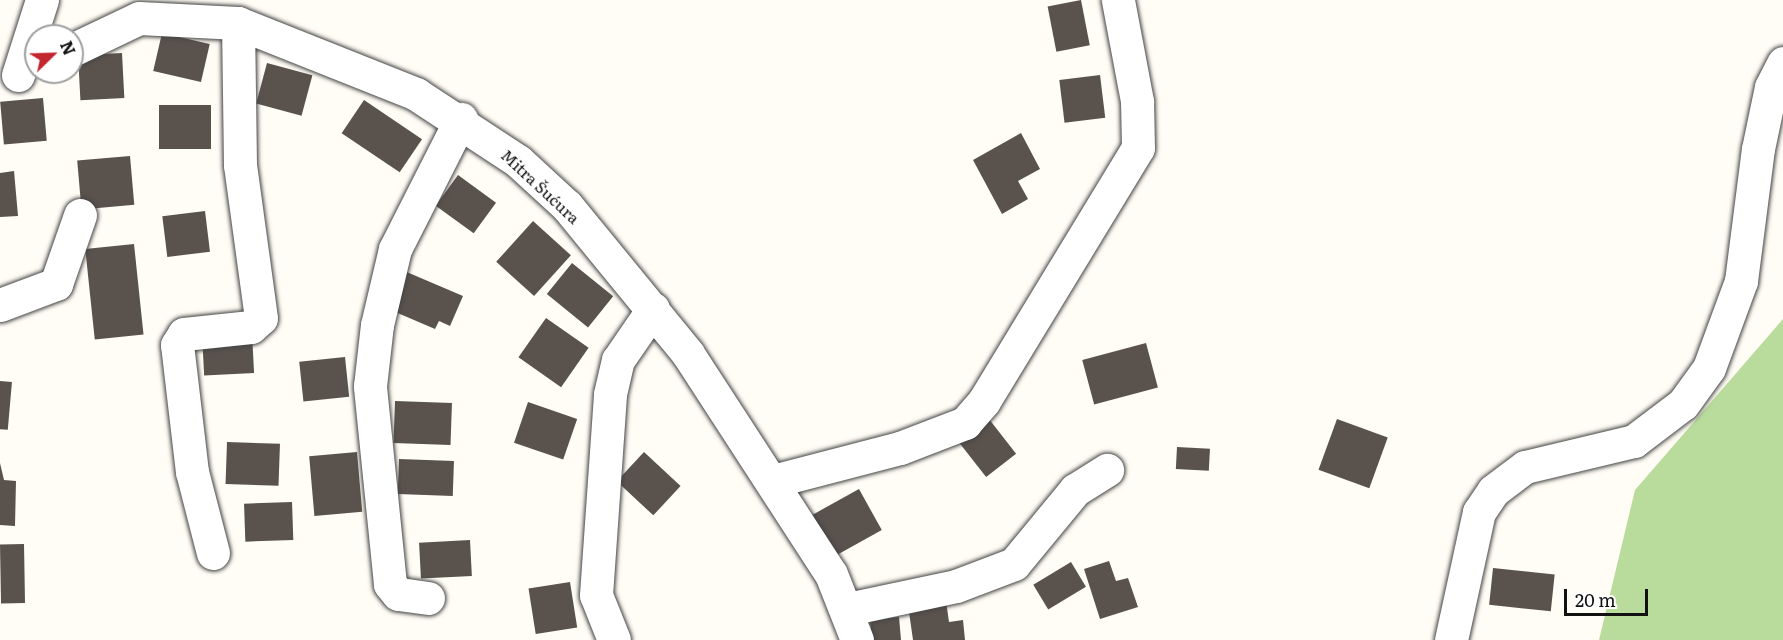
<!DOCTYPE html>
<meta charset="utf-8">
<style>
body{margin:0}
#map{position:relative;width:1783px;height:640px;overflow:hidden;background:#fffdf5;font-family:Literata,serif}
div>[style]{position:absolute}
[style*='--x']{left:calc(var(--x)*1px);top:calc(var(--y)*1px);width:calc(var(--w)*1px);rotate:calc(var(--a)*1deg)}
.forest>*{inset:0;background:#b9dc9c}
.building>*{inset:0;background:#5a524d;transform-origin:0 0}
.roads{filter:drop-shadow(0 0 2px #444) drop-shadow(0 0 2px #444)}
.minor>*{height:33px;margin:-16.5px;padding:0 16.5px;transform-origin:16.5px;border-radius:16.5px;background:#fff}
span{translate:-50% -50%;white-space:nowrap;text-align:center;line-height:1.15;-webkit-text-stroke:6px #fff;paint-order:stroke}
.street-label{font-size:16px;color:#111}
.north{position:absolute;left:24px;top:24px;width:60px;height:60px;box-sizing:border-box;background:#fff;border:2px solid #a0a0a0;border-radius:50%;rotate:67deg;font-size:16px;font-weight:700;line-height:24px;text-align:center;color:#111}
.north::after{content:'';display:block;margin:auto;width:21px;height:27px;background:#c4262e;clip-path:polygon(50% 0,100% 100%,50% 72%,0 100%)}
.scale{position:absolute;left:1564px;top:589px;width:84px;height:27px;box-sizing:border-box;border:3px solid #111;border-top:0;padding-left:8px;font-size:18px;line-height:21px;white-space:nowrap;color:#111;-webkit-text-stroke:4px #fff;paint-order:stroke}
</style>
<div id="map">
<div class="forest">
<div style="clip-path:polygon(1783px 319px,1783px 640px,1599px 640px,1635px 490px)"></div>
</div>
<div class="building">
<div style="left:1081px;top:0;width:46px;height:34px;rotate:79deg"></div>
<div style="left:162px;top:33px;width:49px;height:39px;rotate:13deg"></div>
<div style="left:122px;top:53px;width:45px;height:44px;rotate:87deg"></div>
<div style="left:267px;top:63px;width:47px;height:42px;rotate:15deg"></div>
<div style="left:1100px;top:75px;width:43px;height:41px;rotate:83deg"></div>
<div style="left:43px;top:98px;width:43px;height:43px;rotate:85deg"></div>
<div style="left:364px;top:100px;width:70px;height:40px;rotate:34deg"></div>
<div style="left:211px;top:105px;width:44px;height:52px;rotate:90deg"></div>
<div style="clip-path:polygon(1021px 133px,1040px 169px,1018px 181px,1028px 199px,1002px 214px,973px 160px)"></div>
<div style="left:130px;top:156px;width:49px;height:53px;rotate:85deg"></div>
<div style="clip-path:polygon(14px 171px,18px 216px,0 217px,0 173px)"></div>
<div style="left:458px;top:175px;width:47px;height:38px;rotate:36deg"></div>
<div style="left:205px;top:211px;width:41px;height:43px;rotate:83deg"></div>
<div style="left:533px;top:221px;width:51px;height:55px;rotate:42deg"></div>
<div style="left:134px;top:244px;width:91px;height:49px;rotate:84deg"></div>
<div style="left:572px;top:263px;width:53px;height:40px;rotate:39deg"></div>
<div style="clip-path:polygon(402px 270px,463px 296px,450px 326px,439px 321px,435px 329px,386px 308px)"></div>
<div style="left:546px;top:318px;width:52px;height:48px;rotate:35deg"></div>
<div style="left:252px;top:333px;width:40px;height:50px;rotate:87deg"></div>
<div style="left:1146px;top:343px;width:46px;height:66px;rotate:75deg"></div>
<div style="left:345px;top:357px;width:40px;height:46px;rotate:84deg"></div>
<div style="left:0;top:381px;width:12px;height:48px;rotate:5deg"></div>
<div style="left:395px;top:401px;width:57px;height:42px;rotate:2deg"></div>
<div style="left:528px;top:402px;width:52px;height:43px;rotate:19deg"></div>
<div style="left:989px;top:419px;width:44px;height:38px;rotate:52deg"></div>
<div style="left:1337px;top:419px;width:54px;height:54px;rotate:20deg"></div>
<div style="left:227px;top:442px;width:53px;height:42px;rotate:2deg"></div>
<div style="left:1177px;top:447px;width:33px;height:22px;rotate:3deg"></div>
<div style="left:357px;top:452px;width:60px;height:48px;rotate:85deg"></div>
<div style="left:644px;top:452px;width:50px;height:40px;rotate:43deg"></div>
<div style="left:399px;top:459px;width:55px;height:35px;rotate:2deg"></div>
<div style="clip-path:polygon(0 463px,4px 480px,16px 481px,15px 526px,0 525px)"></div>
<div style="left:859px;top:489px;width:47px;height:55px;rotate:61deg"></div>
<div style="left:292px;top:502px;width:38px;height:48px;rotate:88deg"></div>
<div style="left:470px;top:540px;width:36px;height:51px;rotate:87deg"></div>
<div style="left:24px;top:544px;width:59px;height:24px;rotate:89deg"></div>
<div style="clip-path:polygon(1109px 561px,1116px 581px,1128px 578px,1138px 607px,1100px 619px,1084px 569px)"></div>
<div style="left:1071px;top:562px;width:29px;height:44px;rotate:59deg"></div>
<div style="left:1493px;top:568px;width:62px;height:37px;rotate:6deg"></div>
<div style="left:570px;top:582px;width:46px;height:42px;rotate:81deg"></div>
<div style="clip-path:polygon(946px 601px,949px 622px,963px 620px,965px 640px,913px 640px,908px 605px)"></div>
<div style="left:899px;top:617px;width:23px;height:29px;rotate:85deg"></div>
</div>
<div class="roads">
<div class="minor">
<div style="--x:72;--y:50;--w:74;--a:-25.5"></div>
<div style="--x:139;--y:18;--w:99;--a:2.9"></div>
<div style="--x:238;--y:23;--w:192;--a:21.7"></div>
<div style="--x:416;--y:94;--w:122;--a:33.3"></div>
<div style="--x:518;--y:161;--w:67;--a:42.6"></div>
<div style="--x:567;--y:206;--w:191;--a:50.7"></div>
<div style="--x:688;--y:354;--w:262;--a:57"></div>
<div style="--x:831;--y:574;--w:71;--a:68.5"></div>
<div style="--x:18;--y:75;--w:79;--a:-72.3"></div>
<div style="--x:0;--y:305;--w:60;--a:-20.6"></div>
<div style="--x:56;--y:284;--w:73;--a:-70.8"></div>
<div style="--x:773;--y:481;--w:131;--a:-14.6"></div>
<div style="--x:900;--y:448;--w:70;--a:-21"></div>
<div style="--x:965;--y:423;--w:29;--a:-49"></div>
<div style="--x:984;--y:401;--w:296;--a:-58.7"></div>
<div style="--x:1138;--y:148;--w:47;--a:-91.2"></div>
<div style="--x:1137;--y:101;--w:103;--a:-100.7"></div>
<div style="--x:213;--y:553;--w:84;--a:-104.5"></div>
<div style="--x:192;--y:472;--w:128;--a:-96.7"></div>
<div style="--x:177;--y:345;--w:13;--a:-58"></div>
<div style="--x:184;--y:334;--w:67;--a:-6"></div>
<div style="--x:251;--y:327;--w:13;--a:-42"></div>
<div style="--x:261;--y:318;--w:154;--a:-97.8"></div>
<div style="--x:240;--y:165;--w:142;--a:-90.8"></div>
<div style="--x:428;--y:598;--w:30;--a:-172"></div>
<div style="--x:398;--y:594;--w:13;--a:-129"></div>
<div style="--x:390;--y:584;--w:199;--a:-95.8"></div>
<div style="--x:370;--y:386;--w:61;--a:-83.5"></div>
<div style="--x:377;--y:325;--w:78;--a:-76.7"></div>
<div style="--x:395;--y:249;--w:146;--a:-63.1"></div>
<div style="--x:848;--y:609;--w:110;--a:-12"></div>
<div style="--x:956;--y:586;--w:62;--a:-20.8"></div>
<div style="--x:1014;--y:564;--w:96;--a:-50.5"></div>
<div style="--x:1075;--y:490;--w:38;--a:-32"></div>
<div style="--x:614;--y:640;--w:48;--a:-111.8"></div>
<div style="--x:596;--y:595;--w:201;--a:-86"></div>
<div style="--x:610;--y:394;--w:35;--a:-77"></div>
<div style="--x:618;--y:360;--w:62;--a:-55.5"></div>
<div style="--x:1451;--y:640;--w:131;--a:-77.7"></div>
<div style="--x:1479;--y:512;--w:25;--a:-56"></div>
<div style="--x:1493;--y:491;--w:40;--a:-37"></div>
<div style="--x:1525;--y:467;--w:112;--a:-13.4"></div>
<div style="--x:1634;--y:441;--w:61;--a:-37.1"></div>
<div style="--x:1683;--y:404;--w:44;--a:-54.2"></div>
<div style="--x:1709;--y:368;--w:93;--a:-69.8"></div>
<div style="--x:1741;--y:281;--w:133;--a:-82.7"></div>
<div style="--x:1758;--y:149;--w:63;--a:-78.2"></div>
<div style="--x:1771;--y:87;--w:27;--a:-63"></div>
</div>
</div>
<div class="street-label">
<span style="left:541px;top:186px;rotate:43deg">Mitra Šućura</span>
</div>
<div class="north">N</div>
<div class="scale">20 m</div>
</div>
